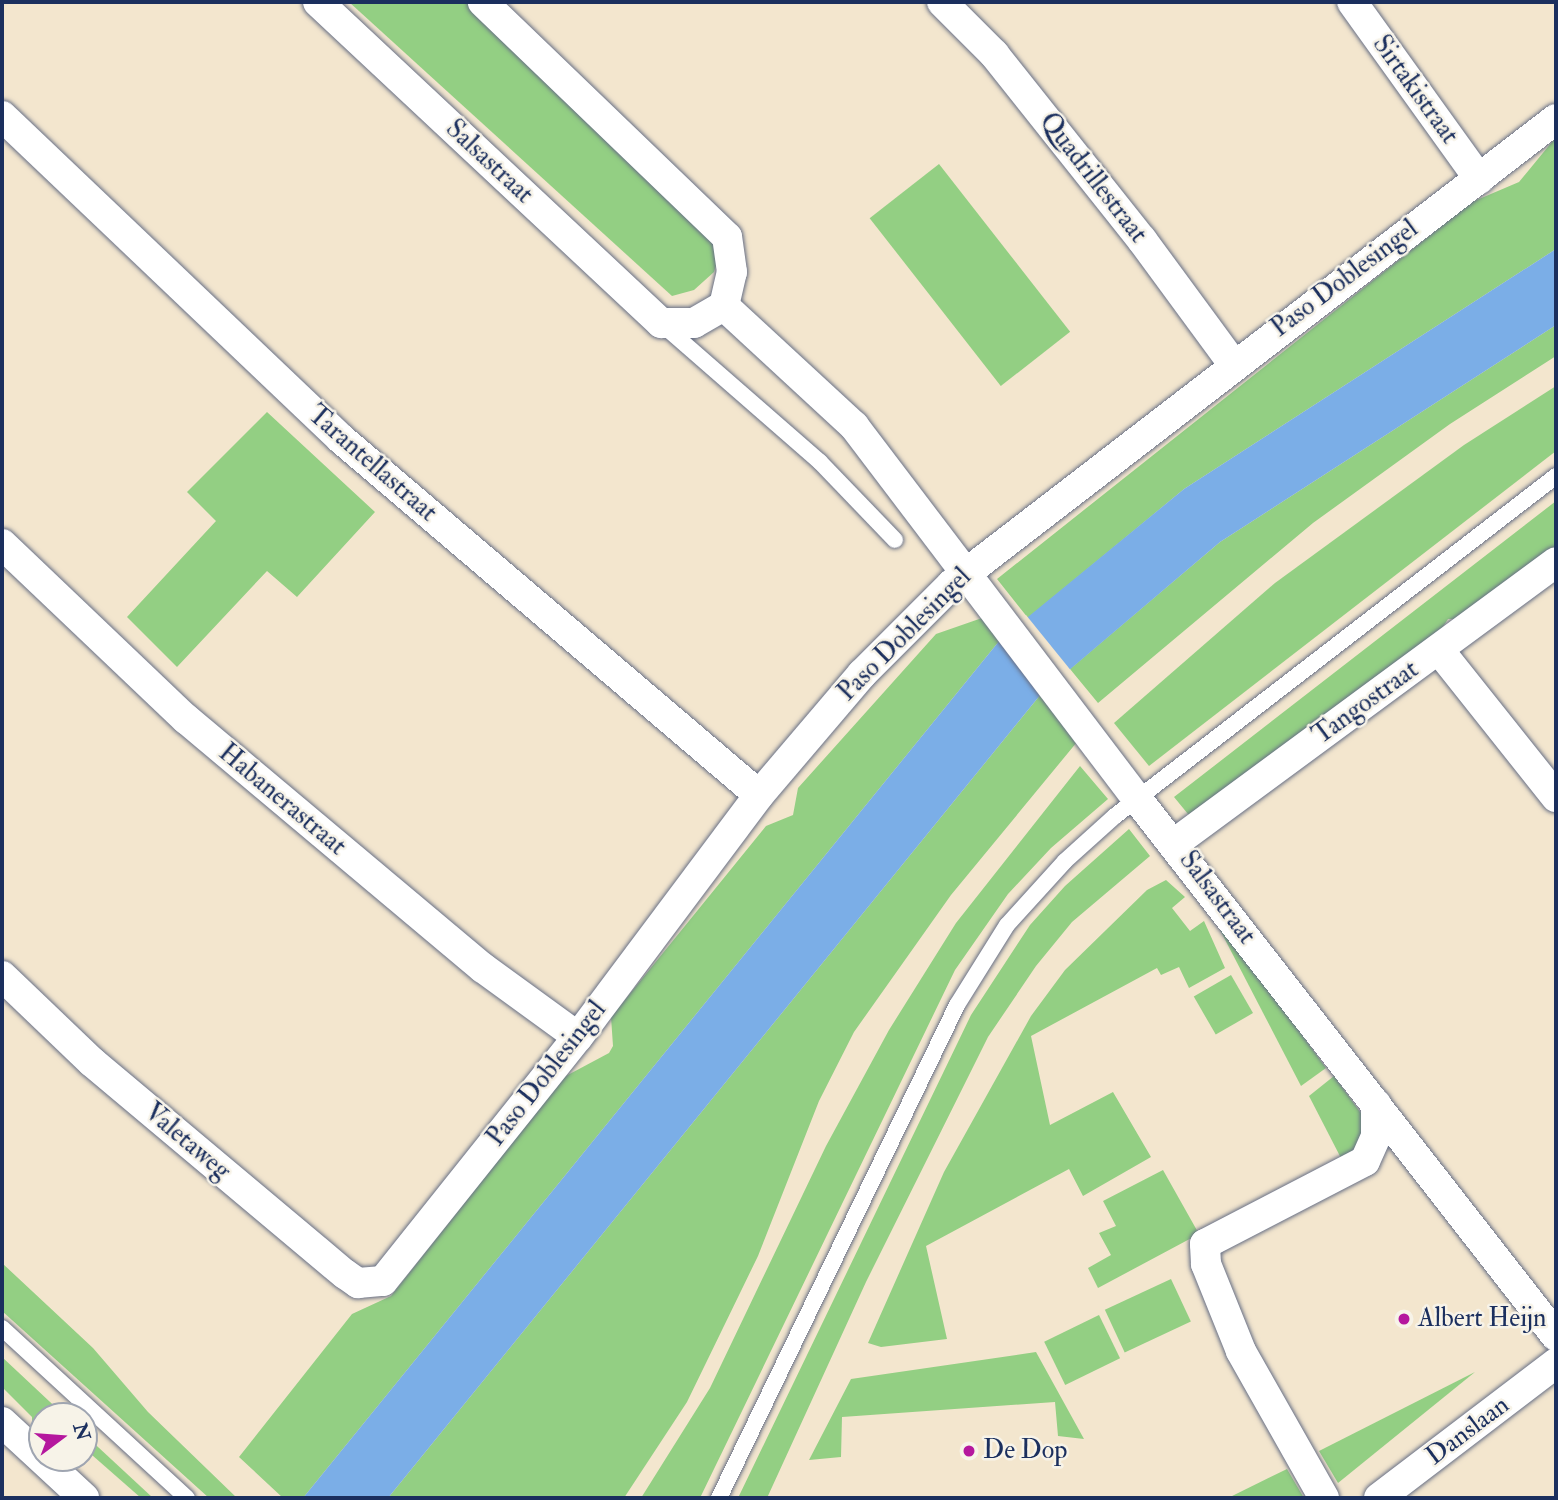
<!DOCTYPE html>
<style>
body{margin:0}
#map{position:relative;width:1558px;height:1500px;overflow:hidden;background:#f3e6ce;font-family:"IM FELL Double Pica",serif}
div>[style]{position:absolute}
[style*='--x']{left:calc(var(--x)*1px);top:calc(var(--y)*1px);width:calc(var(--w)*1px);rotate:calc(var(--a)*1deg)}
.green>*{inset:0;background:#93cf83;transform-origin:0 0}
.water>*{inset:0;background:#7baee7}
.pier>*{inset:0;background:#f3e6ce;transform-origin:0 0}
.roads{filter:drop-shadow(0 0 2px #676f85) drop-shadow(0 0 2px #676f85)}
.lane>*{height:16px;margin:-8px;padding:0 8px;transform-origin:8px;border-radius:8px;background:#fff}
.street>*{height:30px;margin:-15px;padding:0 15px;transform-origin:15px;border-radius:15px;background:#fff}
.dots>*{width:19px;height:19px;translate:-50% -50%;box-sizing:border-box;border:4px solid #f7f3e8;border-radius:50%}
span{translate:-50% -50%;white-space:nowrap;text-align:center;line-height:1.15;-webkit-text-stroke:5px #f7f3e8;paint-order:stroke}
.street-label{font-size:26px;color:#1b2f5e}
.poi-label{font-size:26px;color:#1b2f5e}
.left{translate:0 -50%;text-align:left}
.frame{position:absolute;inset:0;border:4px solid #1b2f5e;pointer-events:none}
.north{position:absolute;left:28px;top:1402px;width:70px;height:70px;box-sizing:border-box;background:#f7f3e8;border:2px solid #9fa5b1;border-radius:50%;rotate:74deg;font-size:19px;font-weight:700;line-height:28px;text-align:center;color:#1b2f5e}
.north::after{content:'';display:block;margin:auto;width:24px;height:32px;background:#b5179e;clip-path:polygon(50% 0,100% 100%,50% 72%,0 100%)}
</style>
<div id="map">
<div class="green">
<div style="clip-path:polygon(349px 2px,470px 2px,721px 250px,714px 272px,694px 290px,672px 296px)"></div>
<div style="clip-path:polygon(1556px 137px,1556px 249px,1184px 489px,1028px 618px,997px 579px,1472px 202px,1519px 182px)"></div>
<div style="left:939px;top:164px;width:213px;height:88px;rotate:52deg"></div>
<div style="clip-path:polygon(1556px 325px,1556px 356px,1450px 424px,1313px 523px,1098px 703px,1070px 669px,1220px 542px)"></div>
<div style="clip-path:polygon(1556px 386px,1556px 451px,1149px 766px,1114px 723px,1275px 583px,1464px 445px)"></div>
<div style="clip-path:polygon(267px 412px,375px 512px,297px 597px,267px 571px,177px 667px,127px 617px,216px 521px,187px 492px)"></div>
<div style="clip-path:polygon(1556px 501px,1556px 550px,1457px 619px,1448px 619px,1434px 641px,1197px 825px,1174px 797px)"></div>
<div style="clip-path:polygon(982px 618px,1000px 640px,303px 1498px,283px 1498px,239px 1457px,352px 1314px,391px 1296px,564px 1077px,609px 1053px,613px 1046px,611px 1017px,766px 826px,793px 815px,798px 788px,936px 634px)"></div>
<div style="clip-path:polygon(1041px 694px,1077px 742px,951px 895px,854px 1032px,819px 1101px,758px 1256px,687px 1402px,624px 1498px,388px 1498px)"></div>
<div style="clip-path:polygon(1080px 766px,1108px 799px,1051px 848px,1008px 894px,955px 970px,700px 1498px,641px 1498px,710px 1388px,826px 1146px,889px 1030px,956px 923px)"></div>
<div style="clip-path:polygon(1129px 829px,1150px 856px,1072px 922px,1036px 966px,988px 1037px,866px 1282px,767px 1498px,738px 1498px,971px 1015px,1030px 925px,1065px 886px)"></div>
<div style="clip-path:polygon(1166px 880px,1185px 897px,1172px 908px,1190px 931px,1204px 921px,1225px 968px,1189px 988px,1179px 967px,1161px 975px,1157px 968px,1031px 1036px,1050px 1125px,1113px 1092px,1151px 1157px,1083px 1196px,1069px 1169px,926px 1246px,947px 1339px,881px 1347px,868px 1343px,944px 1172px,1031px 1016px,1065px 970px,1147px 890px)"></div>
<div style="clip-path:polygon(1205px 901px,1326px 1068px,1301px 1086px)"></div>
<div style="left:1231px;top:975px;width:44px;height:43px;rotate:60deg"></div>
<div style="clip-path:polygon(1334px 1076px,1363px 1116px,1369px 1137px,1343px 1162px,1309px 1096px)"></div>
<div style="clip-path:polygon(1163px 1170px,1199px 1234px,1098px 1288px,1088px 1268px,1111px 1255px,1099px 1233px,1116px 1226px,1103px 1201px)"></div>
<div style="clip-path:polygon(2px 1263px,93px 1348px,148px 1412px,237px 1498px,209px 1498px,2px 1311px)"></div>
<div style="left:1171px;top:1279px;width:47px;height:73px;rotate:65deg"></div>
<div style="left:1099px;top:1315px;width:48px;height:61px;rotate:64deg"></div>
<div style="clip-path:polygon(1036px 1352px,1084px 1439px,1058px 1436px,1055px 1402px,842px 1417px,841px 1457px,809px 1460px,851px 1379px)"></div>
<div style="clip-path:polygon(2px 1357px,65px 1416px,42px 1416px,42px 1427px,32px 1436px,32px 1417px,2px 1387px)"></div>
<div style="clip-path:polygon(1475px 1372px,1338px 1483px,1319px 1451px)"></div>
<div style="clip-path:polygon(84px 1434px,153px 1498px,141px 1498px,84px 1448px)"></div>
<div style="clip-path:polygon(1287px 1469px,1304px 1498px,1228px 1498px)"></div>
</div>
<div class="water">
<div style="clip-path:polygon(1556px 249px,1556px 325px,1220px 542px,1041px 694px,388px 1498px,303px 1498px,1000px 640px,1184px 489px)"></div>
</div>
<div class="pier">
<div style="left:1026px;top:615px;width:73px;height:36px;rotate:51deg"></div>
</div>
<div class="roads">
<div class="lane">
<div style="--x:663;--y:325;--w:208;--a:41.1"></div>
<div style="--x:820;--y:462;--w:108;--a:46.1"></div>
<div style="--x:2;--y:1328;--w:251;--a:42.6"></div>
<div style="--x:719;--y:1498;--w:547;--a:-64.23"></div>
<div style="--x:957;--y:1005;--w:94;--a:-58"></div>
<div style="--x:1007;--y:925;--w:86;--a:-47.8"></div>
<div style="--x:1065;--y:861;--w:67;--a:-42"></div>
<div style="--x:1115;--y:816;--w:557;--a:-37.63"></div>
</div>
<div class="street">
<div style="--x:318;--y:2;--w:470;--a:43.1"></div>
<div style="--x:661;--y:323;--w:33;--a:0"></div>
<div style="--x:694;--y:323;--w:34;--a:-30"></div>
<div style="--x:724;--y:306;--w:35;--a:-77"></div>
<div style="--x:732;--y:272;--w:35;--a:-98"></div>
<div style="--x:727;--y:237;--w:339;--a:-136.1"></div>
<div style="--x:942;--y:2;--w:74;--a:45"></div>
<div style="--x:994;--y:54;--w:238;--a:51.5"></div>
<div style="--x:1142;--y:240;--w:154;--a:53.7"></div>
<div style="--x:1352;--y:2;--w:218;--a:54.3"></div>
<div style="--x:2;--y:116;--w:467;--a:43.6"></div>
<div style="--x:340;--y:438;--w:550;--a:40.43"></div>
<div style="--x:724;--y:306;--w:177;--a:42.7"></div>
<div style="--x:854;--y:426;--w:470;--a:52.8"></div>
<div style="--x:1138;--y:800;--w:680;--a:52.05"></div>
<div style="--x:2;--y:544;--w:254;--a:43.6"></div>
<div style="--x:186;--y:719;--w:388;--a:40"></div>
<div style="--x:483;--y:968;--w:117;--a:36"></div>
<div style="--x:1439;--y:650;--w:188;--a:51.5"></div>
<div style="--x:1175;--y:843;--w:473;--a:-36.4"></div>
<div style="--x:2;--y:976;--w:124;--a:43.7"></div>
<div style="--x:92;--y:1062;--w:330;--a:40"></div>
<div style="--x:345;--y:1274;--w:16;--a:35"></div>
<div style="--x:358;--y:1283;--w:25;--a:-5"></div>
<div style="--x:383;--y:1281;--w:312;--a:-51.4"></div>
<div style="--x:578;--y:1037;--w:302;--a:-53.2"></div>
<div style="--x:759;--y:795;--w:159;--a:-49.6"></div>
<div style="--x:862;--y:674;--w:127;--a:-45"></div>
<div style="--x:952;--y:584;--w:762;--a:-37.59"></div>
<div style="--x:2;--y:1422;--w:112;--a:42.8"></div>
<div style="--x:1324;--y:1498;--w:169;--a:-119.5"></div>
<div style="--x:1241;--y:1351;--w:94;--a:-111.9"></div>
<div style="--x:1206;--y:1264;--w:20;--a:-93"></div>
<div style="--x:1205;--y:1244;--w:180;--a:-27.4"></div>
<div style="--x:1365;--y:1161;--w:27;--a:-66"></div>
<div style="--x:1376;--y:1136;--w:32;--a:-90"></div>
<div style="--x:1379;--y:1498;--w:223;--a:-37.3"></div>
</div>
</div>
<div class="dots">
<div style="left:1404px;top:1319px;background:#b5179e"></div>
<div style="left:969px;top:1451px;background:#b5179e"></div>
</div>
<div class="street-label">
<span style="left:1415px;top:90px;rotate:54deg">Sirtakistraat</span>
<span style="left:489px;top:162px;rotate:43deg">Salsastraat</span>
<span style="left:1093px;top:178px;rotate:52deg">Quadrillestraat</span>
<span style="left:1345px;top:279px;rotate:-37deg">Paso Doblesingel</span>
<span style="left:372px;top:464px;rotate:41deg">Tarantellastraat</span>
<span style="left:905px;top:635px;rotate:-45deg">Paso Doblesingel</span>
<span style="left:1366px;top:703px;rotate:-36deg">Tangostraat</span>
<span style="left:282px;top:800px;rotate:40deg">Habanerastraat</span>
<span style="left:1217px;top:898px;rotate:53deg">Salsastraat</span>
<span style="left:547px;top:1074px;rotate:-52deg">Paso Doblesingel</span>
<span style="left:187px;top:1142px;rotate:40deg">Valetaweg</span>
<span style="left:1468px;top:1431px;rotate:-37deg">Danslaan</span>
</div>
<div class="poi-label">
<span class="left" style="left:1418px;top:1319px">Albert Heijn</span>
<span class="left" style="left:983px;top:1451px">De Dop</span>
</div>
<div class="frame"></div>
<div class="north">N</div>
</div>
